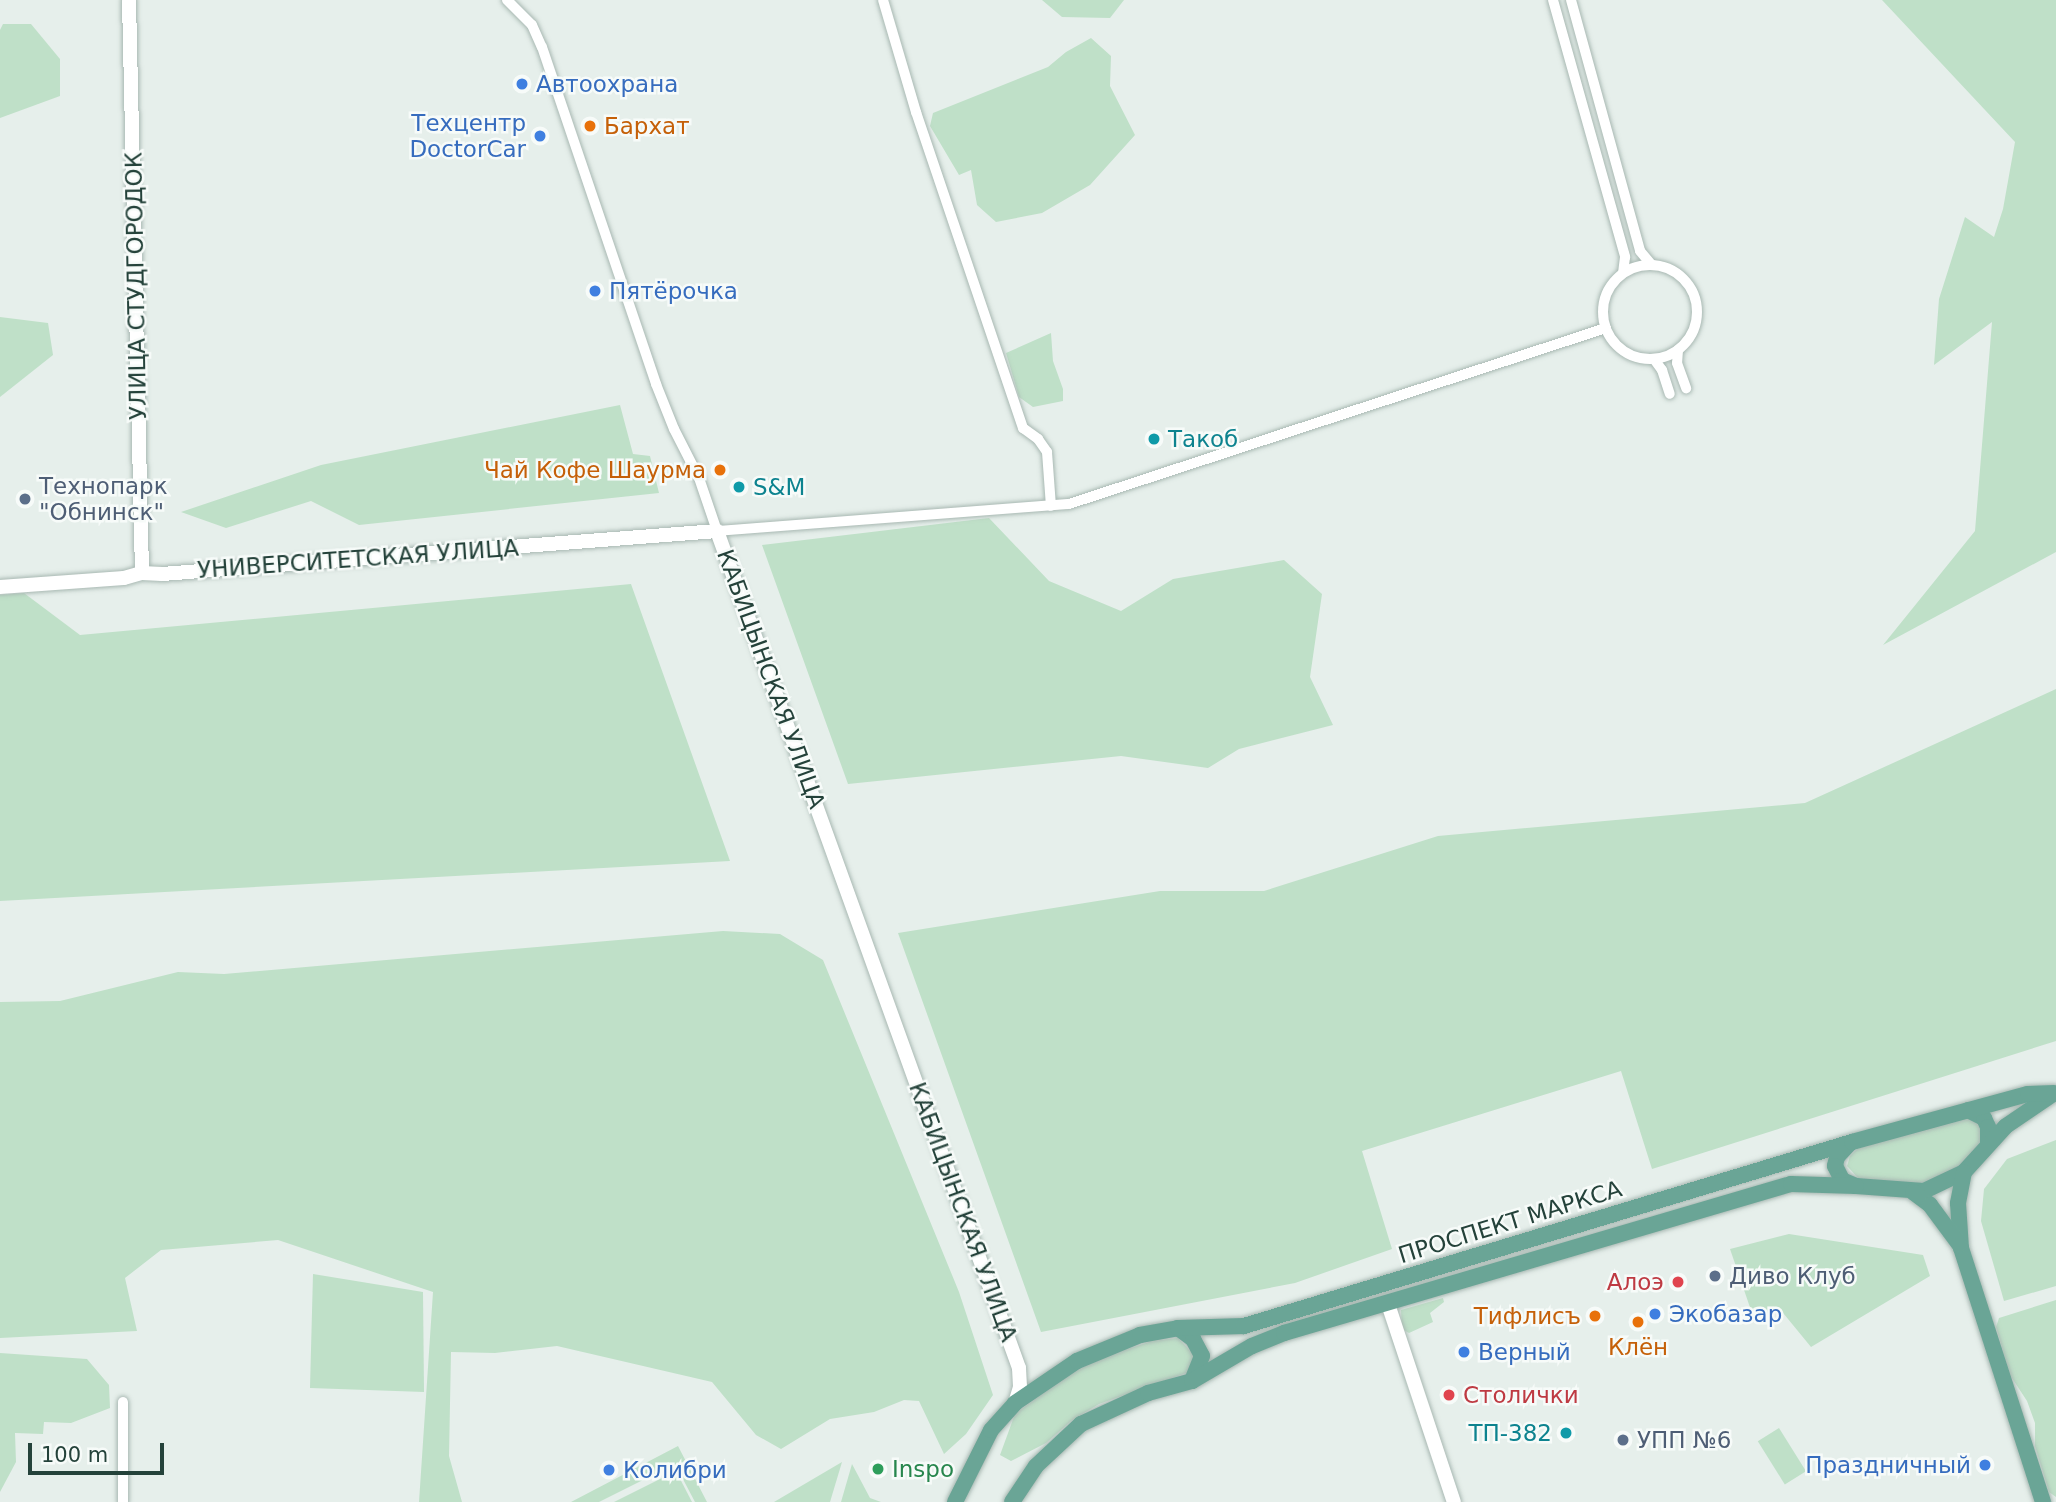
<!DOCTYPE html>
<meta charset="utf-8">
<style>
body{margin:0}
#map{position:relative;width:2056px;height:1502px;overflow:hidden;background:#e6efeb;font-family:"DejaVu Sans",sans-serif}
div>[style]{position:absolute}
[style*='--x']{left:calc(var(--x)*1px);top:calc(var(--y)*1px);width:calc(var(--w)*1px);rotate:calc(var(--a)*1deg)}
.green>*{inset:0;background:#bfe0c8;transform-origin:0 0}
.roads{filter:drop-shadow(0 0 2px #a8b8b2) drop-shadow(0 0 2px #a8b8b2)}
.street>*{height:10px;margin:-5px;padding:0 5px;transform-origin:5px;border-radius:5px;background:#fff}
.street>.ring{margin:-5px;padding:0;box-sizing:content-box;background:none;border:10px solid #fff;border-radius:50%}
.secondary>*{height:14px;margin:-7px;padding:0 7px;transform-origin:7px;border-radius:7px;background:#fff}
.primary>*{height:16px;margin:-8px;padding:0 8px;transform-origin:8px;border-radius:8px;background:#6aa596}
.dots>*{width:19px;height:19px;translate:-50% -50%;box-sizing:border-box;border:4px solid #f7fbf9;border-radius:50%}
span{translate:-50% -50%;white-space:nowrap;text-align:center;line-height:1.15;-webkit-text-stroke:5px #f7fbf9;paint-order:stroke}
.shop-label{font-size:23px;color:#366cbe}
.left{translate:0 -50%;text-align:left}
.right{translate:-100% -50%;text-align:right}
.food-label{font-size:23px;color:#c56008}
.street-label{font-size:23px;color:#24423a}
.culture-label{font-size:23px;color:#0d838f}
.service-label{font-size:23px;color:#4e5e75}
.health-label{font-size:23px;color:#be3a42}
.leisure-label{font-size:23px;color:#27864d}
.scale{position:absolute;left:28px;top:1443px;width:136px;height:32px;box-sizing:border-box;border:4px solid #24423a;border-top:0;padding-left:9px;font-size:21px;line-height:24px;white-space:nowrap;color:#24423a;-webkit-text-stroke:5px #f7fbf9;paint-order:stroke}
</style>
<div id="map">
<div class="green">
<div style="clip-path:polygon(1042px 0,1124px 0,1110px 18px,1062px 17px)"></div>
<div style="clip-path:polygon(1882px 0,2056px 0,2056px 552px,1883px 645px,1975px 531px,1992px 322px,1934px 365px,1939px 299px,1965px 217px,1994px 237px,2003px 209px,2015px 142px)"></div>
<div style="clip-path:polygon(3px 24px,31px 24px,60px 59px,60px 96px,0 118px,0 30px)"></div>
<div style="clip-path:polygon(1091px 38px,1111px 56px,1110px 86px,1135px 135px,1090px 185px,1042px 213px,996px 222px,977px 205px,971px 170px,959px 175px,930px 126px,933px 113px,1048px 67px,1066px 52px)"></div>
<div style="clip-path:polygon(0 317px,48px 323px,53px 355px,0 397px)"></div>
<div style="clip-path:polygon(1051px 333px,1053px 361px,1063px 389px,1063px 401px,1033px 407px,1019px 397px,1006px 353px)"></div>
<div style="clip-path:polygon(620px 405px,633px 454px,650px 456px,659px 493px,359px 525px,311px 501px,226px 528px,181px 512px,321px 465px)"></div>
<div style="clip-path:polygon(989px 518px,1049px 581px,1121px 611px,1173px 579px,1284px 560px,1322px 594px,1310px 677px,1333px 725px,1239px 749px,1208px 768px,1121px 756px,848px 784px,762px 545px)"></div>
<div style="clip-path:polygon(631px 584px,730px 861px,0 901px,0 595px,24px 593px,80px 635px)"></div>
<div style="clip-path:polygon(2056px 689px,2056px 1041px,1652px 1169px,1621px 1071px,1362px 1151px,1392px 1249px,1295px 1283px,1041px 1332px,898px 933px,1160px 891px,1264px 891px,1438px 836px,1805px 803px)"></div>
<div style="clip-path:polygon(723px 931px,780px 934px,823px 960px,959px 1292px,993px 1395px,966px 1434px,944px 1454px,919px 1401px,904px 1400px,874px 1412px,830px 1419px,781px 1449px,756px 1435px,712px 1382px,557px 1346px,495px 1353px,451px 1352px,449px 1456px,462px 1502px,419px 1502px,433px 1292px,278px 1240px,161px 1250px,125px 1278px,137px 1331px,0 1338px,0 1002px,60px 1001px,178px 972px,224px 974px)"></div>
<div style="clip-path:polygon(1967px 1115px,1983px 1125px,1983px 1139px,1960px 1166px,1933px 1180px,1920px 1183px,1859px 1179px,1847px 1166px,1850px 1156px,1857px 1149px)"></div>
<div style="clip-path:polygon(2056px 1140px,2056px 1286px,2004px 1301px,1981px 1221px,1984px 1189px,2007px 1159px)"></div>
<div style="clip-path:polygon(1789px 1234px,1923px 1255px,1930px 1276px,1811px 1347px,1779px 1308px,1755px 1322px,1730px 1249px)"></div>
<div style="clip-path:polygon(313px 1274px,423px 1292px,424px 1392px,310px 1388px)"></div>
<div style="clip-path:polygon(1443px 1298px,1444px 1302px,1430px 1313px,1433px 1322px,1409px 1333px,1402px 1329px,1401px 1310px)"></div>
<div style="clip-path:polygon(2056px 1300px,2056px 1497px,2049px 1492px,2035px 1446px,2035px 1423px,2027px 1401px,2010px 1375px,1996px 1327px,1999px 1318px)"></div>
<div style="clip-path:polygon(1178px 1338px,1193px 1354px,1194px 1366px,1189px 1372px,1099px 1404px,1071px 1421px,1046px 1443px,1011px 1461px,1000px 1455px,1015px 1414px,1066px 1376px,1101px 1358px,1152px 1341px)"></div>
<div style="clip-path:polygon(0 1353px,87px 1359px,109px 1385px,110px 1408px,71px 1423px,44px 1422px,43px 1434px,15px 1433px,16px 1462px,0 1492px)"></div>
<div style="left:1779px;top:1428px;width:51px;height:25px;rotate:58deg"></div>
<div style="clip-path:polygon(678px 1446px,707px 1502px,695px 1502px,675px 1464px,599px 1502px,571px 1502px)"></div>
<div style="clip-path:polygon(842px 1462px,830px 1502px,774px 1502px)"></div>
<div style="clip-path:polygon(852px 1464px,870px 1498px,881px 1502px,841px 1502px)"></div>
<div style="clip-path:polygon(676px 1471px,692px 1502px,614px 1502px)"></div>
</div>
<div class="roads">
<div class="street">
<div style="--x:507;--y:0;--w:35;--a:45"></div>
<div style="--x:532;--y:25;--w:24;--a:66"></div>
<div style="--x:542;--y:47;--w:356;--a:71.3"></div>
<div style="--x:656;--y:384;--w:48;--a:68.2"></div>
<div style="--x:674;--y:429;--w:55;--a:63"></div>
<div style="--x:699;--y:478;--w:56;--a:71.2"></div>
<div style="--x:717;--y:531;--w:353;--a:-4.4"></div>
<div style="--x:1069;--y:504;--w:565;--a:-18.15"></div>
<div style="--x:883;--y:0;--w:117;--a:73.6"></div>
<div style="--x:916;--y:112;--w:334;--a:71.3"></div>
<div style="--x:1023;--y:428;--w:19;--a:36"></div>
<div style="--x:1038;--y:439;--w:16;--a:55"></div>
<div style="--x:1047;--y:452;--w:54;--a:85.8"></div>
<div style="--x:1553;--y:0;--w:267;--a:74.3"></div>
<div style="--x:1625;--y:257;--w:16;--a:97"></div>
<div style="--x:1571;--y:0;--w:260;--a:74.6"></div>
<div style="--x:1640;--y:251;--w:17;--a:50"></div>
<div class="ring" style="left:1603px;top:265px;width:84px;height:84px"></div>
<div style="--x:1678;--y:350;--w:13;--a:94"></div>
<div style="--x:1677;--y:363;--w:27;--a:70"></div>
<div style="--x:1654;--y:359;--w:14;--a:54"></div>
<div style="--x:1662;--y:370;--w:25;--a:72"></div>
<div style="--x:123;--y:1502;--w:100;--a:-90"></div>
</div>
<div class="secondary">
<div style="--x:129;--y:0;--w:573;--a:88.7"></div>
<div style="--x:0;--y:587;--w:124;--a:-4.2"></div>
<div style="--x:124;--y:578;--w:19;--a:-16"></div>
<div style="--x:142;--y:573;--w:20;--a:3"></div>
<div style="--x:162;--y:574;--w:557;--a:-4.43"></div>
<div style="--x:717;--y:531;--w:890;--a:70.16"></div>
<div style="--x:1019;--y:1368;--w:19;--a:87"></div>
<div style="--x:1020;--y:1387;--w:17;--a:107"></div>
<div style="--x:1388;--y:1304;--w:209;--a:71.6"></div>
</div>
<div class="primary">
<div style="--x:1968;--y:1110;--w:18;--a:27"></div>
<div style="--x:1984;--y:1118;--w:10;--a:66"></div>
<div style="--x:1988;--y:1127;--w:16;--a:90"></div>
<div style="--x:1850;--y:1143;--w:19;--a:133"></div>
<div style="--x:1837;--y:1157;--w:9;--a:103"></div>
<div style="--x:1835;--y:1166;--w:16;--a:63"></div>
<div style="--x:1842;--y:1180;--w:15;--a:23"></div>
<div style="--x:1856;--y:1186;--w:68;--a:4.2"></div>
<div style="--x:1924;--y:1191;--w:44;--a:-25.4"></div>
<div style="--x:1964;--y:1172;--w:62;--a:-47.6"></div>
<div style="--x:2006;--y:1126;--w:57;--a:-34.2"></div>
<div style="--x:1964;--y:1172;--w:32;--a:101"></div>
<div style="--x:1958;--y:1203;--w:45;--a:86.2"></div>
<div style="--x:1961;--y:1248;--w:267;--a:72.1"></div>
<div style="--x:1913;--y:1192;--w:21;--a:37"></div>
<div style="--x:1930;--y:1205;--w:49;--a:53.4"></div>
<div style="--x:1178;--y:1328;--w:19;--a:36"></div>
<div style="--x:1193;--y:1339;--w:19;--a:62"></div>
<div style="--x:1202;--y:1356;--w:27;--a:112"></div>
<div style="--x:955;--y:1502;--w:80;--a:-63.4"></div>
<div style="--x:991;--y:1430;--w:36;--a:-48"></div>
<div style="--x:1015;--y:1403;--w:75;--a:-34.1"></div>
<div style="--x:1077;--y:1361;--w:68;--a:-22.4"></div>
<div style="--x:1140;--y:1335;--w:39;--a:-10"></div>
<div style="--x:1178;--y:1328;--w:66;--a:-1.7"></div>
<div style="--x:1244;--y:1326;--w:635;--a:-16.84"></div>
<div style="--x:1852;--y:1142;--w:182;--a:-15.3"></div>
<div style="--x:2028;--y:1094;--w:26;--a:-2"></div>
<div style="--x:1012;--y:1502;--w:43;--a:-56.3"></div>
<div style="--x:1036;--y:1466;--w:62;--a:-43"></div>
<div style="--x:1081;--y:1424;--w:74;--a:-24.8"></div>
<div style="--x:1148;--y:1393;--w:46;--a:-15.3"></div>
<div style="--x:1192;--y:1381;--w:69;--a:-30.3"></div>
<div style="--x:1252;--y:1346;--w:35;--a:-22"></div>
<div style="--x:1284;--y:1333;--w:528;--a:-16.38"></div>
<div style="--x:1791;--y:1184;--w:65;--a:1.8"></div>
</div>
</div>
<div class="dots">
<div style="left:522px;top:84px;background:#3f7fe0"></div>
<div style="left:590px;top:126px;background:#e8710a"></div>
<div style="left:540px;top:136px;background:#3f7fe0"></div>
<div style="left:595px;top:291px;background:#3f7fe0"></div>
<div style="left:1154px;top:439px;background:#0f9aa8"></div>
<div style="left:720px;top:470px;background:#e8710a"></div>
<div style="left:739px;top:487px;background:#0f9aa8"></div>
<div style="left:25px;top:499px;background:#5c6f8a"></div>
<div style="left:1715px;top:1276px;background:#5c6f8a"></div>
<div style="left:1678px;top:1282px;background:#e0444e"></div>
<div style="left:1655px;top:1314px;background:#3f7fe0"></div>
<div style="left:1595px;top:1316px;background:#e8710a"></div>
<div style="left:1638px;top:1322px;background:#e8710a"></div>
<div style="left:1464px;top:1352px;background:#3f7fe0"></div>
<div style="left:1449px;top:1395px;background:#e0444e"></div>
<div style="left:1566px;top:1433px;background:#0f9aa8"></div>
<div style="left:1623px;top:1440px;background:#5c6f8a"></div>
<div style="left:1985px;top:1465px;background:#3f7fe0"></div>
<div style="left:878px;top:1469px;background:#2e9e5b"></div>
<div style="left:609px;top:1470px;background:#3f7fe0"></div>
</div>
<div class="shop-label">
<span class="left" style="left:536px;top:84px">Автоохрана</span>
<span class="right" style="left:526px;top:136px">Техцентр<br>DoctorCar</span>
<span class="left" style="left:609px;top:291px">Пятёрочка</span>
<span class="left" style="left:1669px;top:1314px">Экобазар</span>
<span class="left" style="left:1478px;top:1352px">Верный</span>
<span class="right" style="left:1971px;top:1465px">Праздничный</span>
<span class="left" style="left:623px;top:1470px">Колибри</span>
</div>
<div class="food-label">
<span class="left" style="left:604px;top:126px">Бархат</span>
<span class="right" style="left:706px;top:470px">Чай Кофе Шаурма</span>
<span class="right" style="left:1581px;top:1316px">Тифлисъ</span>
<span style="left:1638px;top:1347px">Клён</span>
</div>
<div class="street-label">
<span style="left:136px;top:286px;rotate:-91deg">УЛИЦА СТУДГОРОДОК</span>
<span style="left:358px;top:559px;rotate:-4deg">УНИВЕРСИТЕТСКАЯ УЛИЦА</span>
<span style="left:771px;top:679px;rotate:70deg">КАБИЦЫНСКАЯ УЛИЦА</span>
<span style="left:963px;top:1212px;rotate:70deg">КАБИЦЫНСКАЯ УЛИЦА</span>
<span style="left:1510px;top:1222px;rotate:-17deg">ПРОСПЕКТ МАРКСА</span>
</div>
<div class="culture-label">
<span class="left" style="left:1168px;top:439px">Такоб</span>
<span class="left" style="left:753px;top:487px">S&amp;M</span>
<span class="right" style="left:1552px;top:1433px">ТП-382</span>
</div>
<div class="service-label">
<span class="left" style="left:39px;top:499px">Технопарк<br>"Обнинск"</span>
<span class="left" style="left:1729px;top:1276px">Диво Клуб</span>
<span class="left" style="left:1637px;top:1440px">УПП №6</span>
</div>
<div class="health-label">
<span class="right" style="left:1664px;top:1282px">Алоэ</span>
<span class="left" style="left:1463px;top:1395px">Столички</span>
</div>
<div class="leisure-label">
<span class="left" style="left:892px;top:1469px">Inspo</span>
</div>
<div class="scale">100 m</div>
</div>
